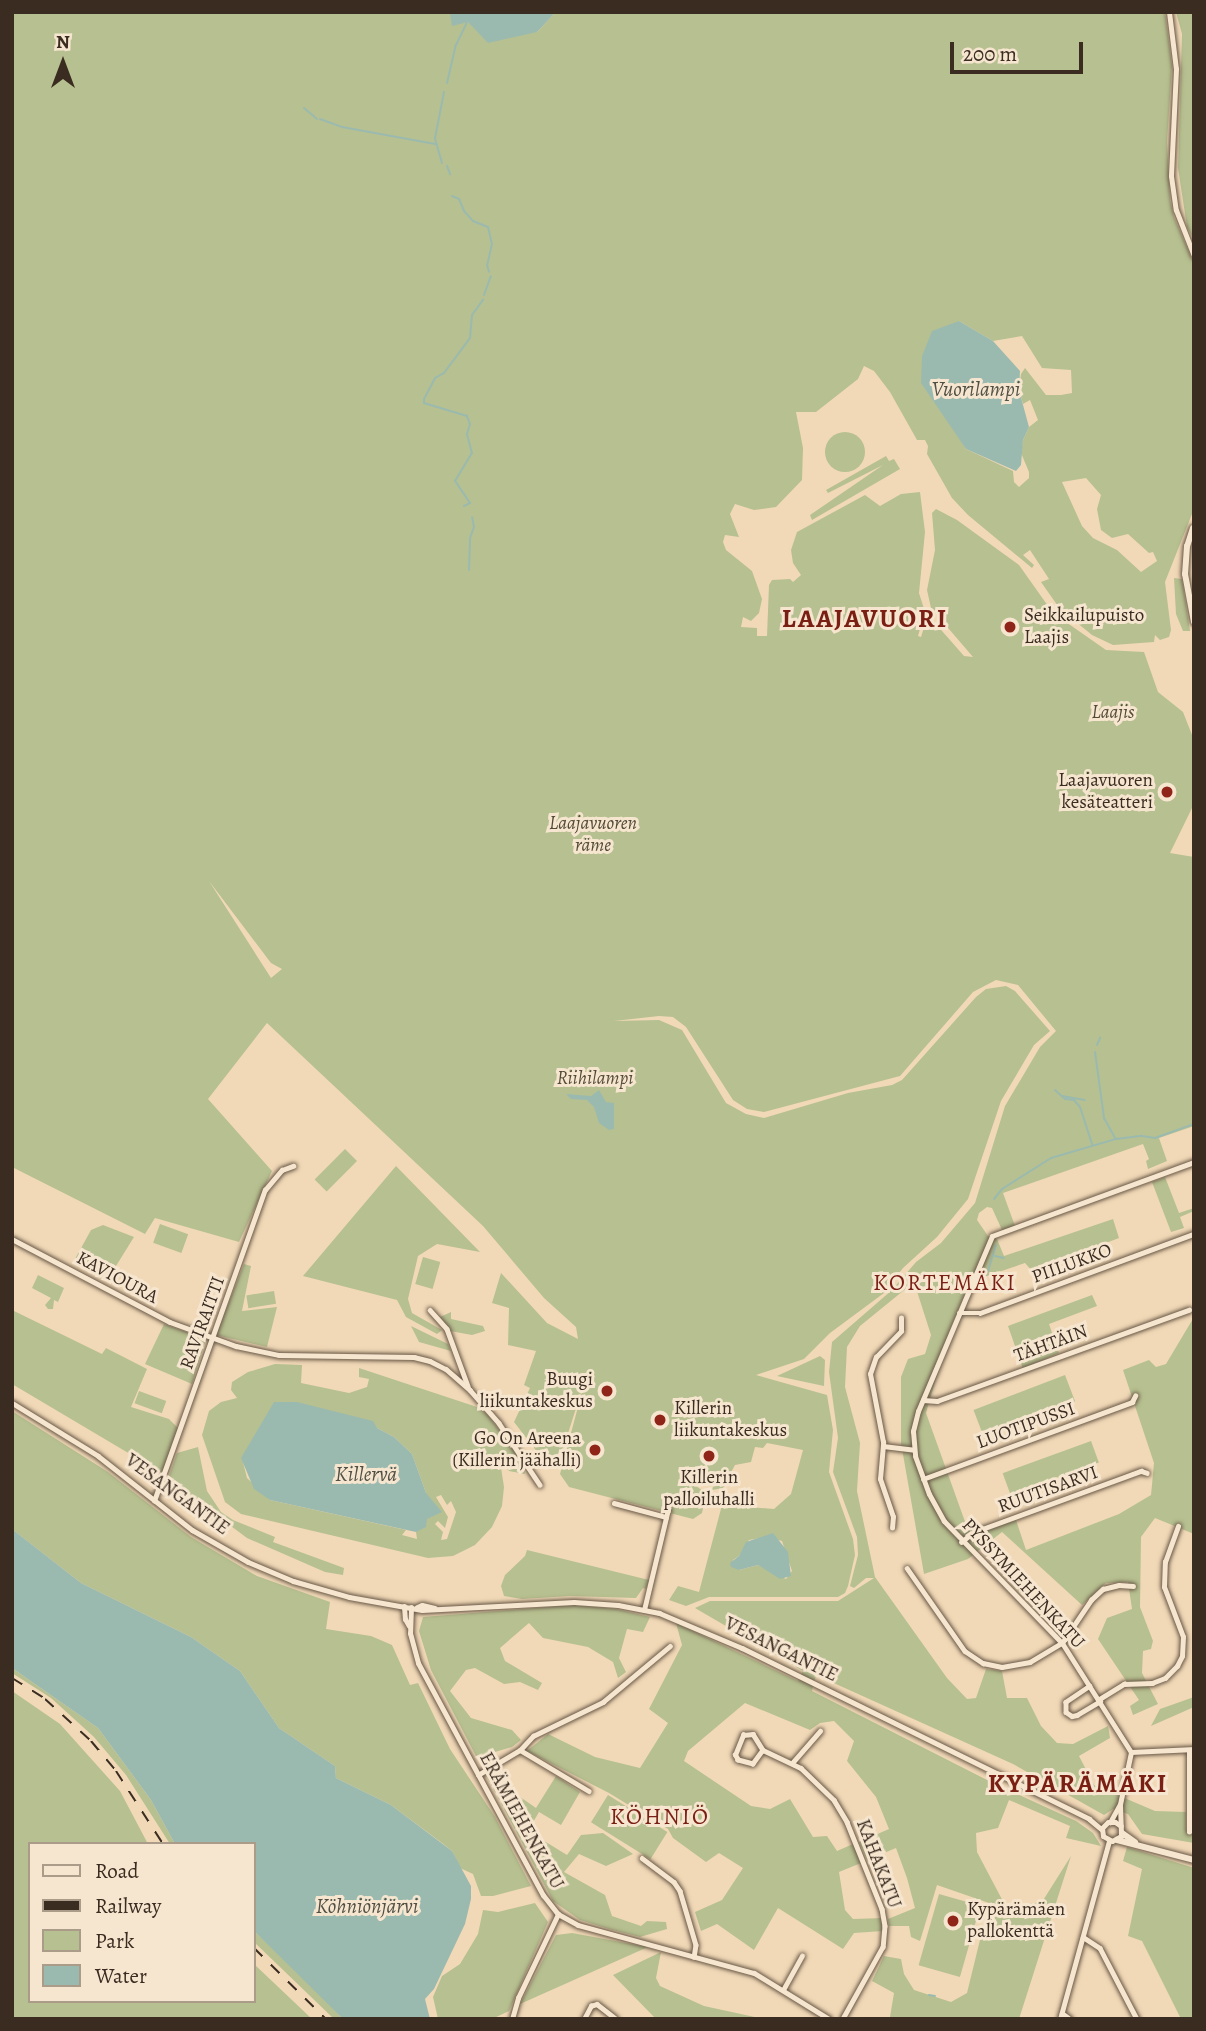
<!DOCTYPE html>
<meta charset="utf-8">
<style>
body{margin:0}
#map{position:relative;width:1206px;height:2031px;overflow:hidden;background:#f1d9b7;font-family:Alegreya,serif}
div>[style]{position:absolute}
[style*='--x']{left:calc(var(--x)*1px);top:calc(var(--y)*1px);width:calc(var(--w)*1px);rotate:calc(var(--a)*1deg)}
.green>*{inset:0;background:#b7c090;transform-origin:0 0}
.round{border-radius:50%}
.water>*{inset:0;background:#9bbaaf}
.stream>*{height:2px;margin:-1px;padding:0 1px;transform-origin:1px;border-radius:1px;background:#9bbaaf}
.roads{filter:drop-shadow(0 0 2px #685746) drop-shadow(0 0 2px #685746)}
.minor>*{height:4.5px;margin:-2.25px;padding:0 2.25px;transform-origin:2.25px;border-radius:2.25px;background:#f6e6d0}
.tertiary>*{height:5px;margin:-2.5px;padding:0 2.5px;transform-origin:2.5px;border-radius:2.5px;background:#f6e6d0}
.secondary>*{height:6px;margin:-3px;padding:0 3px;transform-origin:3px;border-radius:3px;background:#f6e6d0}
.rail>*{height:2px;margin-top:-1px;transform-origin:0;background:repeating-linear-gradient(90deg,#3a2c20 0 12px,transparent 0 24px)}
.dots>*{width:19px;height:19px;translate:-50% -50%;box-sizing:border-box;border:4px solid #f6e6d0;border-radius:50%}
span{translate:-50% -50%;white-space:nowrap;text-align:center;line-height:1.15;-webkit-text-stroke:6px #f6e6d0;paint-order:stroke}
.poi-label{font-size:19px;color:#3a2c20}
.left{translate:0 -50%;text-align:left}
.right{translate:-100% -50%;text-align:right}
.park-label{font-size:19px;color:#534a36;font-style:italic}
.street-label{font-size:19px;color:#3a2c20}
.water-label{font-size:21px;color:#525044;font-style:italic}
.quarter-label{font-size:23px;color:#7a1f14;letter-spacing:2px}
.district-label{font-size:26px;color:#7a1f14;font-weight:700;letter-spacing:2px}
.frame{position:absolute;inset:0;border:14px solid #3a2c20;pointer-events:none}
.legend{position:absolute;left:28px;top:1842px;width:228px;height:161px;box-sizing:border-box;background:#f6e6d0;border:2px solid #ab9c8a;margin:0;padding:9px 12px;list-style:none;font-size:21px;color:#3a2c20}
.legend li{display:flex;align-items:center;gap:14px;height:35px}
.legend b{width:35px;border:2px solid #ab9c8a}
.north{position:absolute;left:28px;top:28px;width:70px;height:70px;-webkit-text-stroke:5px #f6e6d0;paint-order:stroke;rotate:0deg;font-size:19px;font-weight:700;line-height:28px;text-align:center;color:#3a2c20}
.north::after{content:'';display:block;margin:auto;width:24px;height:32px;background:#3a2c20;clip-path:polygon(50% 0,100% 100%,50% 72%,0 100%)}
.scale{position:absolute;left:950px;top:42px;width:133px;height:32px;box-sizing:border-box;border:4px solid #3a2c20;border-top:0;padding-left:9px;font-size:21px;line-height:24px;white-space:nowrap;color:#3a2c20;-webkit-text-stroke:5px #f6e6d0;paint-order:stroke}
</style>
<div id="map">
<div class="green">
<div style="clip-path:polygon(evenodd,12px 12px,451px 12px,467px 22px,537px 32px,556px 12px,1165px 12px,1172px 66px,1167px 142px,1170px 200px,1174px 217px,1194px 264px,1194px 509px,1165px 582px,1171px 630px,1169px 637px,1160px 640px,1155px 635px,1154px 642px,1113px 645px,1092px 635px,1060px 609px,1041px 582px,1049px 579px,1030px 550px,1023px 555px,1034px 565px,1032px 568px,968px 515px,952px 498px,927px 454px,928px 446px,925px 440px,917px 440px,890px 392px,874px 371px,864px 366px,858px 379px,816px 412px,796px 412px,803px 448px,802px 480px,776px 507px,754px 510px,735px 504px,730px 514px,739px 537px,725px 535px,723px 542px,726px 550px,752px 571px,762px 599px,759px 613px,751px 621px,743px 617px,741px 627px,757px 628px,757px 636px,767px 636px,769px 585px,772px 580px,790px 579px,793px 582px,801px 575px,793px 563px,791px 550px,797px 532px,865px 495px,880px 506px,901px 494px,920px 492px,925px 532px,919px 593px,925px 612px,918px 636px,921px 637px,928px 615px,964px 656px,973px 657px,931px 608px,927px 590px,935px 550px,932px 513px,936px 509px,957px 520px,1019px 565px,1053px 613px,1106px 650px,1144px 652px,1158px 692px,1183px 712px,1194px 740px,1194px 804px,1170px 853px,1194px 857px,1194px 1126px,1159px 1138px,1167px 1161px,1148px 1169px,1146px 1161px,1149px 1159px,1143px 1144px,1003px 1193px,1015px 1226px,1002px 1230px,992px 1208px,987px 1207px,979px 1213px,977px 1220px,988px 1236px,997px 1239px,1004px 1256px,1113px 1219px,1119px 1238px,1032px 1271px,1025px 1263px,984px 1277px,974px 1272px,951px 1327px,926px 1413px,968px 1530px,1016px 1520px,1026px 1550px,1119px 1514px,1151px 1495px,1154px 1463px,1123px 1370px,1149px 1360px,1156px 1367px,1166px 1364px,1194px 1317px,1194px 1534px,1155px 1518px,1141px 1537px,1140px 1607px,1153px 1641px,1151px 1649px,1143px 1651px,1142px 1673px,1158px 1704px,1133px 1715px,1130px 1706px,1139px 1700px,1098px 1639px,1107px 1618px,1132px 1609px,1128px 1582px,1106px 1583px,1082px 1605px,1002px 1532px,968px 1559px,924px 1574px,901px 1443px,901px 1377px,908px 1359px,925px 1354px,931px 1335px,914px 1282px,860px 1326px,847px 1347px,845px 1387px,860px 1443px,857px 1491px,875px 1577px,947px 1678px,967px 1699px,976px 1698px,986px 1669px,1002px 1671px,1007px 1698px,1027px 1698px,1041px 1726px,1057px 1743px,1073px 1744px,1108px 1726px,1110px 1738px,1079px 1756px,1094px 1785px,1155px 1811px,1186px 1812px,1186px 1830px,1194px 1830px,1194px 1843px,1142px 1834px,1128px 1814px,1113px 1809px,1104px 1815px,1013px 1764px,816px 1675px,812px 1691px,991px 1782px,1076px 1821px,1093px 1833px,1101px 1846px,1066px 1838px,1070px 1826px,1009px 1800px,998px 1828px,976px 1833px,977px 1852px,1006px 1907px,1042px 1902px,1071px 1856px,1019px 2019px,890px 2017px,894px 1993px,872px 1981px,884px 1956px,901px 1959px,904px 1974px,914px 1990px,951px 2002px,967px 1993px,989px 1903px,937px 1885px,920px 1941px,911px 1937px,909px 1926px,889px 1926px,888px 1919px,915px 1908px,907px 1878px,896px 1848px,867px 1860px,859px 1842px,889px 1829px,876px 1797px,847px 1761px,854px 1741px,834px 1721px,820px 1723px,810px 1730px,745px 1703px,688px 1751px,684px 1761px,751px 1806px,770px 1809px,790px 1799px,813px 1837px,827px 1836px,837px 1851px,853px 1844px,861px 1863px,839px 1872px,845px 1910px,853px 1919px,883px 1918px,883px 1931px,854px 1933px,843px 1949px,778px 1908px,754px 1950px,717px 1924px,701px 1931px,695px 1912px,722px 1900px,743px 1868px,719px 1853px,706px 1862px,673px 1838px,668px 1829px,609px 1793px,527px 1751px,548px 1734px,595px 1757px,640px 1768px,668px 1723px,649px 1709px,682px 1645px,676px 1623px,798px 1681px,803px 1671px,695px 1608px,710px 1601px,838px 1601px,874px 1578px,866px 1578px,854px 1588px,850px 1586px,858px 1555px,857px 1537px,833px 1472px,838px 1438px,829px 1372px,832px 1342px,892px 1290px,916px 1262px,941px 1243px,975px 1203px,1005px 1106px,1040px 1047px,1056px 1031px,1018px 985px,996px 980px,973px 992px,900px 1076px,764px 1112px,747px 1109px,733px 1100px,686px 1027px,673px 1017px,659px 1016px,614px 1021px,659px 1020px,682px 1030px,726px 1103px,746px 1114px,764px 1118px,848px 1093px,892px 1085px,902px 1080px,976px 997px,986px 989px,1006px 986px,1015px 991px,1050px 1031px,1034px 1045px,1001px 1101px,968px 1199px,937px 1237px,903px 1268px,884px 1293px,830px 1333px,804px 1359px,756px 1375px,827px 1395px,833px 1430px,829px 1472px,853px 1539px,855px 1555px,848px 1586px,845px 1593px,838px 1597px,709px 1597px,686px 1606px,669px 1600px,678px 1586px,699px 1592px,722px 1505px,774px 1509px,791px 1494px,803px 1450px,767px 1443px,763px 1448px,755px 1447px,751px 1462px,735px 1465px,723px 1488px,712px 1490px,714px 1484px,710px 1486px,698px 1480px,696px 1486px,706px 1493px,702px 1513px,693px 1519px,569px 1487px,560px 1474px,586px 1377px,564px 1446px,553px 1460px,545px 1458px,538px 1453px,514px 1422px,530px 1388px,524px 1385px,536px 1351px,508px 1345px,509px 1308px,492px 1303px,501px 1273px,547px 1323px,578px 1339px,576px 1327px,544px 1298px,483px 1226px,267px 1023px,208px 1099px,272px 1171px,239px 1242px,155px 1218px,145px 1234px,12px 1167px,12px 12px,959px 321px,993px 341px,1022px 336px,1042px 368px,1071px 370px,1072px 393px,1061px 395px,1046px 395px,1025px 368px,1021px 374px,1019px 390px,1023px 404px,1030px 400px,1038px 420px,1029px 427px,1023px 440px,1021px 453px,1029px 472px,1029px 478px,1019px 487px,1014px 482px,1013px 471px,966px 449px,922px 369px,959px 321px,12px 12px,1086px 478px,1101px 495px,1097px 509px,1101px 530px,1112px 538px,1128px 534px,1149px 553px,1153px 552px,1157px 561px,1141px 572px,1117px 550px,1093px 538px,1082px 526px,1062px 482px,1086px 478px,12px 12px,209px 881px,271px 963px,282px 969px,271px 978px,209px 881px,12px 12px,765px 1537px,782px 1541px,792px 1571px,786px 1579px,758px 1565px,739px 1570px,733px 1560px,739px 1556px,749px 1540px,765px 1537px)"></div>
<div style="clip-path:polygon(1176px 12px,1194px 12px,1194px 240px,1187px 227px,1178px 168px,1182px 34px)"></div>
<div class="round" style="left:825px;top:432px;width:40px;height:40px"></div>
<div style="clip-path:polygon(886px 456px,889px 461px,894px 459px,900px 469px,812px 520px,810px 515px,883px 465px,828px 493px,826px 490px)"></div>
<div style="clip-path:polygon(1174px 578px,1182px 579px,1190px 631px,1183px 631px,1176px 614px)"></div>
<div style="left:345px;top:1149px;width:17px;height:43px;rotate:45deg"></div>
<div style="clip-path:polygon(396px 1166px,480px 1252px,437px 1244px,418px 1256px,408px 1299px,412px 1313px,442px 1330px,437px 1334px,406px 1317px,397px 1300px,303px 1276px)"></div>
<div style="clip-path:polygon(1165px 1177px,1179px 1213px,1194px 1208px,1194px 1211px,1180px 1217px,1184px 1228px,1171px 1232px,1152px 1182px)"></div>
<div style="left:160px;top:1224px;width:30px;height:20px;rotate:20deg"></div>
<div style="clip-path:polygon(103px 1225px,134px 1237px,111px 1274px,75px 1259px,91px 1230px)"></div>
<div style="left:423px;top:1257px;width:18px;height:28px;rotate:16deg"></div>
<div style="clip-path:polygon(244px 1264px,251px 1266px,242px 1311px,277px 1307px,267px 1347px,216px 1335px)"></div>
<div style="clip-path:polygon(38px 1275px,64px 1288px,58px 1302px,54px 1300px,53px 1309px,48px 1309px,45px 1305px,51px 1298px,32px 1288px)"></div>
<div style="left:274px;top:1291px;width:13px;height:28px;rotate:81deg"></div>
<div style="clip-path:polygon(1092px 1295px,1097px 1306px,1049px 1324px,1059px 1353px,1023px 1369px,1008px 1326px)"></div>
<div style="clip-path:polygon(12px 1310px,102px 1354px,106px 1348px,147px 1369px,131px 1407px,169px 1419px,178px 1428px,162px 1473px,12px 1384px)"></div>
<div style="clip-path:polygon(451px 1312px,451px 1319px,483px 1326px,485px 1331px,472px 1335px,450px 1331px,440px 1317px)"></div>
<div style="clip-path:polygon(164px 1324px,206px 1339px,192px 1384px,145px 1364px)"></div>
<div style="clip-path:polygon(411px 1326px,448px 1344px,451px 1351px,419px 1342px)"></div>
<div style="clip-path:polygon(820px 1356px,825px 1360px,824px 1386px,777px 1376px)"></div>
<div style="clip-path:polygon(evenodd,275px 1364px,302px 1365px,301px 1383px,349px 1393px,367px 1387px,369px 1379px,359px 1377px,359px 1368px,477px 1407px,488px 1415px,523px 1463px,525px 1474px,509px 1471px,500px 1461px,504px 1487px,502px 1506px,492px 1527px,475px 1545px,453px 1556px,428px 1558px,241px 1514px,225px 1502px,202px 1435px,209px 1411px,221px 1402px,237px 1398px,231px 1390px,232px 1382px,248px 1372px,275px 1364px,271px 1409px,377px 1428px,394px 1437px,412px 1454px,426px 1493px,416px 1532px,417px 1539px,402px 1535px,406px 1530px,270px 1500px,247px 1478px,242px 1458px,271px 1409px,275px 1364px,441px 1495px,447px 1505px,451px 1501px,456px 1512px,447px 1539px,441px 1540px,443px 1532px,435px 1524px,438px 1521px,445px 1528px,448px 1517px,436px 1497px,441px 1495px)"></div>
<div style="left:1065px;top:1375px;width:28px;height:98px;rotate:69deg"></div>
<div style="left:139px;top:1391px;width:29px;height:13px;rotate:20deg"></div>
<div style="clip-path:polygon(12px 1411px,108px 1472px,191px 1537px,257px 1576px,330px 1602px,326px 1629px,371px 1636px,392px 1645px,410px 1685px,418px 1683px,450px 1749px,495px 1817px,531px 1886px,493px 1896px,481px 1896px,473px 1874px,460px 1868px,452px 1851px,442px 1843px,391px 1805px,336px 1778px,335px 1766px,279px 1728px,240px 1671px,191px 1637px,81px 1583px,12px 1529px)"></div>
<div style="left:1091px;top:1441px;width:23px;height:94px;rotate:70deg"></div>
<div style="clip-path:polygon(198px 1447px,207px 1491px,221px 1512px,233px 1520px,275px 1537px,273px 1542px,344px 1568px,343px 1575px,325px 1572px,247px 1538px,168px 1479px,177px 1453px)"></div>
<div style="clip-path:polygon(527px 1550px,649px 1580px,646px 1589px,643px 1588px,636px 1598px,570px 1596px,522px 1599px,504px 1596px,501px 1586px,505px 1575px,525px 1556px)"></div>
<div style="clip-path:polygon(573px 1605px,616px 1609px,650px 1617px,643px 1632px,627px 1629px,619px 1658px,626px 1672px,618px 1678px,613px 1662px,588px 1647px,543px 1638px,529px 1623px,500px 1648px,505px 1661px,542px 1683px,538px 1690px,520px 1682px,504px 1684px,475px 1668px,466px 1670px,450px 1691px,471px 1718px,512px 1730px,521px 1740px,512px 1747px,495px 1752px,489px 1760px,477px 1758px,431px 1670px,419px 1631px,423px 1617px)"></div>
<div style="clip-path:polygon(12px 1668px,98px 1728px,151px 1800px,175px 1844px,170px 1844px,126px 1775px,94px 1737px,51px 1698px,12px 1673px)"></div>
<div style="clip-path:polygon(12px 1691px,60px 1724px,120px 1791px,148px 1844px,30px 1844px,30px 2001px,254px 2001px,254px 1964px,312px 2019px,12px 2019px)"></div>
<div style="clip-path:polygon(1194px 1697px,1194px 1707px,1151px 1726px,1160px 1709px)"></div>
<div style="clip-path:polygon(497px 1766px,500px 1783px,536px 1808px,556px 1776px,580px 1792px,561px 1825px,539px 1812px,528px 1831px,567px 1855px,581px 1835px,603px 1833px,633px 1854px,606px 1866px,579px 1854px,564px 1872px,605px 1895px,612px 1916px,641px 1926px,647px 1921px,666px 1922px,667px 1929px,640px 1937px,609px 1929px,580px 1920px,553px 1901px,487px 1777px,488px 1773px)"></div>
<div style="left:608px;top:1795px;width:70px;height:32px;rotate:32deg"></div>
<div style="clip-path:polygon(1127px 1847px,1194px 1868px,1194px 2019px,1181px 2019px,1142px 1941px,1128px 1936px,1142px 1869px,1123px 1861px)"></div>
<div style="left:939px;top:1894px;width:43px;height:74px;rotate:16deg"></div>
<div style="clip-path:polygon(535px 1903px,548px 1922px,509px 2011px,492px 2019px,438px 2019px,433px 1997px,442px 1976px,460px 1964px,478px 1934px,483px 1910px,498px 1912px)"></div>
<div style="clip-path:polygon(254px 1931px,305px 1979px,343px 2019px,334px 2019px,254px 1942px)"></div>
<div style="clip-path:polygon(572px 1933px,648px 1947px,520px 2004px,556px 1935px)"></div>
<div style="clip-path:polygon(661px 1952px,656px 1978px,660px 1986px,704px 2006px,764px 2019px,656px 2019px,613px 1975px)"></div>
</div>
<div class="water">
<div style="clip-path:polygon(556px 12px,537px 32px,488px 43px,468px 22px,452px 26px,450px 13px)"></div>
<div style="clip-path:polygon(959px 321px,993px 341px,1020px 371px,1019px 390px,1029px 427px,1023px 440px,1021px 465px,1016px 471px,966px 449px,921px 383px,922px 356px,932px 331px)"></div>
<div style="clip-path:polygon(599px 1090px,606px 1102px,614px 1103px,614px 1129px,609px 1130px,599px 1123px,594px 1107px,587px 1100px,571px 1099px,566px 1094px,591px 1096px)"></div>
<div style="clip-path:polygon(274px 1402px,297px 1402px,373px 1421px,377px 1428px,394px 1437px,412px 1454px,426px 1493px,442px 1512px,427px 1519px,426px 1527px,416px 1532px,270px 1500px,254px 1489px,241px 1458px)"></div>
<div style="clip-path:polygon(12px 1529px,81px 1583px,191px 1637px,240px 1671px,279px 1728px,335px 1766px,336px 1778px,391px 1805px,452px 1851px,471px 1886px,471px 1899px,465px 1924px,434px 1989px,425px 1999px,430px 2019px,343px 2019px,254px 1931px,254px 1844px,175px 1844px,151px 1800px,98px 1728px,12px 1668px)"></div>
<div style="clip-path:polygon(773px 1533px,788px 1552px,791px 1576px,780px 1579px,758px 1565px,739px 1570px,731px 1567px,730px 1563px,739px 1556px,746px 1542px)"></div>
</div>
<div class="stream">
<div style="--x:447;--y:83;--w:39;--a:-77"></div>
<div style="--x:456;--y:45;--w:25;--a:-64"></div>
<div style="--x:304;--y:108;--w:17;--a:40"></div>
<div style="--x:320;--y:119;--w:23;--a:20"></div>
<div style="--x:342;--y:127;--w:96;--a:10.3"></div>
<div style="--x:442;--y:163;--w:26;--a:-106"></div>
<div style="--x:435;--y:138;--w:47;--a:-78.9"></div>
<div style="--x:447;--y:166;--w:9;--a:69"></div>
<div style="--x:452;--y:196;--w:8;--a:23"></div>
<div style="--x:459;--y:199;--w:13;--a:67"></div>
<div style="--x:464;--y:211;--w:13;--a:48"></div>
<div style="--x:473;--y:221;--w:16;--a:22"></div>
<div style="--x:488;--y:227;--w:17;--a:77"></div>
<div style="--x:492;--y:244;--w:22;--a:103"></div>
<div style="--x:487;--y:265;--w:7;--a:74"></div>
<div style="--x:484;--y:295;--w:20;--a:-70"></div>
<div style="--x:464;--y:506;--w:7;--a:-27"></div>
<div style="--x:470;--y:503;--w:27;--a:-124"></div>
<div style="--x:455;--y:481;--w:33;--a:-59"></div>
<div style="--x:472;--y:453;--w:20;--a:-105"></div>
<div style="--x:467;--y:434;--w:10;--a:-73"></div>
<div style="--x:470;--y:424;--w:9;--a:-111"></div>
<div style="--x:467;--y:416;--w:45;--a:-163.2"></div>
<div style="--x:424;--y:403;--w:4;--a:-90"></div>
<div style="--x:424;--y:399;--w:24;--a:-62"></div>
<div style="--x:435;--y:378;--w:10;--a:-29"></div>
<div style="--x:444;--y:373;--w:44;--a:-53.4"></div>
<div style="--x:470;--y:338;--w:23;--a:-85"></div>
<div style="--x:472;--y:315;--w:19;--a:-54"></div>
<div style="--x:469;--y:570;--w:32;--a:-88"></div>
<div style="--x:470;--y:538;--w:12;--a:-70"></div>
<div style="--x:474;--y:527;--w:10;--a:-101"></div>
<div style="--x:1097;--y:1045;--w:8;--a:-67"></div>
<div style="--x:1095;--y:1052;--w:67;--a:82.2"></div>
<div style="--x:1104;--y:1118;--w:23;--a:61"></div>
<div style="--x:1055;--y:1090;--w:13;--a:42"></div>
<div style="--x:1065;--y:1099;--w:9;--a:6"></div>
<div style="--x:1074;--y:1100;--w:9;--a:49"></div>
<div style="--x:1080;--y:1107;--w:40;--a:72"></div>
<div style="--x:1062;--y:1096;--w:23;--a:10"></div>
<div style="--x:994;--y:1199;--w:13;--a:-51"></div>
<div style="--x:1002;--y:1189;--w:58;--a:-32.3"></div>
<div style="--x:1051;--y:1158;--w:68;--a:-16.3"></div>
<div style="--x:1116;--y:1139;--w:26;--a:-7"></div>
<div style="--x:1142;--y:1136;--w:13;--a:9"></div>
<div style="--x:1155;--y:1138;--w:41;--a:-19.7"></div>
<div style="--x:995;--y:1256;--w:9;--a:13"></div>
<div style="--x:988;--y:1271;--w:27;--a:-73"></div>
<div style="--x:929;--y:1995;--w:6;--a:9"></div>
</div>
<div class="roads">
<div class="minor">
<div style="--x:992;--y:1236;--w:215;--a:-20.1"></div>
<div style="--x:12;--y:1239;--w:178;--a:27.7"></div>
<div style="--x:170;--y:1322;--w:70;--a:20"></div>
<div style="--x:236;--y:1346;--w:44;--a:11.8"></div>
<div style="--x:279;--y:1355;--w:135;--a:0.8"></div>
<div style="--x:414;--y:1357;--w:16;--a:14"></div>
<div style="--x:430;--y:1361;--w:18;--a:27"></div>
<div style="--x:446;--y:1369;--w:32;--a:41"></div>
<div style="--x:470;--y:1390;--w:44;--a:48.7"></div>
<div style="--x:499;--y:1423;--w:74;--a:56.5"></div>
<div style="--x:430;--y:1310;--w:25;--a:48"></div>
<div style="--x:447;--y:1329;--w:61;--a:69.8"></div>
<div style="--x:959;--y:1313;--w:21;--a:0"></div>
<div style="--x:980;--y:1313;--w:228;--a:-20.3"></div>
<div style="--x:923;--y:1400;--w:14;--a:4"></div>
<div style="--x:937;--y:1401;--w:268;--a:-19.9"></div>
<div style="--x:883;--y:1446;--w:31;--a:7"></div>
<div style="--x:923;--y:1479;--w:223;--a:-20.2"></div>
<div style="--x:1132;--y:1402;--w:7;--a:-63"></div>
<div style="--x:154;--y:1501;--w:330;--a:-70.4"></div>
<div style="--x:265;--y:1190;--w:26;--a:-50"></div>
<div style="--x:282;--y:1170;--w:12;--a:-20"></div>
<div style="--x:614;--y:1503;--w:54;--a:15.1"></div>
<div style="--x:892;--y:1528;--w:11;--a:-85"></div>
<div style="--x:893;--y:1517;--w:40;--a:-108.9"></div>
<div style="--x:880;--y:1479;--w:37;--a:-85"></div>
<div style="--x:883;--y:1442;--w:69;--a:-100.8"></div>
<div style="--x:870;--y:1374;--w:18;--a:-71"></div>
<div style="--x:876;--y:1357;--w:36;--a:-46"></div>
<div style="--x:901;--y:1331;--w:13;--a:-90"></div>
<div style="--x:961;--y:1542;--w:16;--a:-38"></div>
<div style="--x:974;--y:1532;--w:178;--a:-20.1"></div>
<div style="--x:1141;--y:1471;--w:6;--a:18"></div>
<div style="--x:907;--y:1568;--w:101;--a:55.1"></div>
<div style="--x:965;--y:1651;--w:22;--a:34"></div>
<div style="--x:983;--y:1663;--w:19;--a:12"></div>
<div style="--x:1002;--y:1667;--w:28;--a:-10"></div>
<div style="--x:1030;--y:1662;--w:37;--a:-31"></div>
<div style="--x:1062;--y:1643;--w:52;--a:-56"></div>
<div style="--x:1091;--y:1600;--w:16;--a:-43"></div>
<div style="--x:1103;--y:1589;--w:16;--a:-14"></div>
<div style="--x:1119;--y:1585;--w:14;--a:4"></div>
<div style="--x:644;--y:1610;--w:104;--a:-76.6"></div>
<div style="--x:1090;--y:1686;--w:29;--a:146"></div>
<div style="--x:1066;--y:1702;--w:10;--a:90"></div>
<div style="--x:1066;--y:1712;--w:7;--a:34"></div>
<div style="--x:1072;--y:1716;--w:5;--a:-11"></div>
<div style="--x:1077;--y:1715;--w:27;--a:-31"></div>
<div style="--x:1098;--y:1700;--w:31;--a:-32"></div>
<div style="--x:1124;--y:1684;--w:28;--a:-2"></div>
<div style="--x:1152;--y:1683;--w:14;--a:-21"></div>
<div style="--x:1165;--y:1678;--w:17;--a:-45"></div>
<div style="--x:1177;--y:1666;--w:11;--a:-63"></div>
<div style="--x:1182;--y:1656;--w:19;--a:-87"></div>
<div style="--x:1183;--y:1637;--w:53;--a:-110.8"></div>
<div style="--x:1164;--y:1587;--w:25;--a:-88"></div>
<div style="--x:1165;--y:1562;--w:38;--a:-70"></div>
<div style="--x:520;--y:1750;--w:19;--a:-47"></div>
<div style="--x:533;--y:1736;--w:78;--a:-25.9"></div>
<div style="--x:603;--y:1702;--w:87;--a:-39.9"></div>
<div style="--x:763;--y:1750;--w:17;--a:126"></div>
<div style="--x:753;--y:1764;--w:16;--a:-165"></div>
<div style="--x:738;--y:1760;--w:6;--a:-121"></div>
<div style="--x:735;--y:1755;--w:22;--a:-68"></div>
<div style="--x:743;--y:1735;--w:10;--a:-6"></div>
<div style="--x:753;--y:1734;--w:19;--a:58"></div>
<div style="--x:763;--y:1750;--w:42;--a:25.3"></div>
<div style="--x:801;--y:1768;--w:46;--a:44.1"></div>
<div style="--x:834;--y:1800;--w:26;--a:59"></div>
<div style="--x:847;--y:1822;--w:94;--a:68.1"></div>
<div style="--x:882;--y:1909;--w:17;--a:80"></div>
<div style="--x:885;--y:1926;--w:21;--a:95"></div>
<div style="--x:883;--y:1947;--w:82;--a:119.1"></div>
<div style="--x:1131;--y:1752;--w:63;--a:-2.7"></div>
<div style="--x:793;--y:1762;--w:41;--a:-48.9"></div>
<div style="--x:478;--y:1775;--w:49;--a:-30.8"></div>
<div style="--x:520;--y:1750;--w:80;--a:30.7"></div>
<div style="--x:1189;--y:1832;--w:81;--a:-90"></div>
<div style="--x:642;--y:1858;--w:40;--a:37"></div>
<div style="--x:674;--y:1882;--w:11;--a:56"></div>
<div style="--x:680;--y:1891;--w:56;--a:73.5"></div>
<div style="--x:696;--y:1945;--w:12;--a:99"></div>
<div style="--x:1083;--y:1937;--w:20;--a:33"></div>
<div style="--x:1100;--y:1948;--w:80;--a:62.5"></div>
<div style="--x:783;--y:1990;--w:39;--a:-61"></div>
<div style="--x:1062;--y:2013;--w:10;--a:37"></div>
<div style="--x:512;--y:2019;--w:22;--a:-74"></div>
<div style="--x:518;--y:1998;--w:93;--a:-64.5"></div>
<div style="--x:584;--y:2019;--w:15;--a:-62"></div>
<div style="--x:591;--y:2006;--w:6;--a:-18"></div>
<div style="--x:597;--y:2004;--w:24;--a:38"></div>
<div style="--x:1060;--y:2019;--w:185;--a:-74.6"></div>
</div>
<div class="tertiary">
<div style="--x:1169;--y:12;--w:57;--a:83"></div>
<div style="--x:1176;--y:69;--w:107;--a:92.7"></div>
<div style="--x:1171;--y:176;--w:34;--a:82"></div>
<div style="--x:1176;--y:210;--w:49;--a:68.6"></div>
<div style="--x:992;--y:1236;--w:190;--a:112.9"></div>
<div style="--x:918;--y:1411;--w:21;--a:104"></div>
<div style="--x:913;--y:1431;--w:25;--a:85"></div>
<div style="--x:915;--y:1456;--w:40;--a:69.8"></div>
<div style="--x:929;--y:1494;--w:31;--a:61"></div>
<div style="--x:944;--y:1521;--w:170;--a:46"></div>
<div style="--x:1062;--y:1643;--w:129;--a:57.7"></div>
<div style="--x:1131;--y:1752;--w:53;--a:101.9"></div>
<div style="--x:1120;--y:1804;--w:21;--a:119"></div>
<div style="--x:12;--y:1403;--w:101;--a:31.6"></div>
<div style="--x:98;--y:1456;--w:120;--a:38.2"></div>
<div style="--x:192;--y:1530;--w:64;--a:29.7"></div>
<div style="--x:248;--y:1562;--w:49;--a:22.9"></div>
<div style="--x:293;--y:1581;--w:58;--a:15.9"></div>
<div style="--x:349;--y:1597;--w:74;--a:10.1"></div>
<div style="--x:422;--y:1610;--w:152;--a:-3"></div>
<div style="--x:574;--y:1602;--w:44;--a:3.9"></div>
<div style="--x:618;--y:1605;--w:42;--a:11"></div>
<div style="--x:659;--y:1613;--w:90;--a:22.9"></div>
<div style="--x:742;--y:1648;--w:387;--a:26.2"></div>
<div style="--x:1089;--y:1819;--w:17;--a:40"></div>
<div style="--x:404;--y:1606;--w:13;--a:86"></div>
<div style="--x:405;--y:1619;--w:8;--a:60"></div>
<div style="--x:411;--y:1607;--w:26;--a:92"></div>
<div style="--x:410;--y:1633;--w:31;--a:75"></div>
<div style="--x:418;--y:1663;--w:264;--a:61.7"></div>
<div style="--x:543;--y:1895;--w:24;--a:52"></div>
<div style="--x:558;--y:1914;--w:23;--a:29"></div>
<div style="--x:578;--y:1925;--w:182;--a:15.3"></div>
<div style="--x:754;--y:1973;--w:88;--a:31.5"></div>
<div style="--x:417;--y:1607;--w:5;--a:-22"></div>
<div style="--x:422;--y:1605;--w:13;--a:13"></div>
<div style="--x:1120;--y:1805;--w:31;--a:88"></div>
<div style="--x:1121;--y:1836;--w:10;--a:151"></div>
<div style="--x:1112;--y:1841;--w:10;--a:-151"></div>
<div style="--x:1103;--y:1836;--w:8;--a:-97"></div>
<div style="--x:1102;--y:1828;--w:8;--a:-45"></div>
<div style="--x:1108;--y:1822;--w:7;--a:0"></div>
<div style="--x:1115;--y:1822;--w:7;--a:34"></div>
</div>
<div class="secondary">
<div style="--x:1193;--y:528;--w:19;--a:108"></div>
<div style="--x:1187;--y:546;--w:28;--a:94"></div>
<div style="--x:1185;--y:574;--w:49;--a:79.4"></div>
<div style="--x:1122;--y:1833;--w:16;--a:35"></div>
<div style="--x:1117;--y:1840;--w:80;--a:14.6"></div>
</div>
</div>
<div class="rail">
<div style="--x:12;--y:1678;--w:39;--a:32"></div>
<div style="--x:45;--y:1699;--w:62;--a:42.4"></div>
<div style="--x:91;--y:1741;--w:39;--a:50"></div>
<div style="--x:116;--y:1771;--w:87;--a:57.2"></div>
<div style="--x:254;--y:1948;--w:101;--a:44.6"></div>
</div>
<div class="dots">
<div style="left:1010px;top:627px;background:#8f2418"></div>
<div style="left:1167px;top:792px;background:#8f2418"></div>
<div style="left:607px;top:1391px;background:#8f2418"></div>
<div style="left:660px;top:1420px;background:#8f2418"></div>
<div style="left:595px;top:1450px;background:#8f2418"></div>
<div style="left:709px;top:1456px;background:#8f2418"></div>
<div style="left:953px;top:1921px;background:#8f2418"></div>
</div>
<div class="poi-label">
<span class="left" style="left:1024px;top:627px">Seikkailupuisto<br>Laajis</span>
<span class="right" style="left:1153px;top:792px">Laajavuoren<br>kesäteatteri</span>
<span class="right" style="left:593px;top:1391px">Buugi<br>liikuntakeskus</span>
<span class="left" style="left:674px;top:1420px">Killerin<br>liikuntakeskus</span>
<span class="right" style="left:581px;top:1450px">Go On Areena<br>(Killerin jäähalli)</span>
<span style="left:709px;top:1489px">Killerin<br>palloiluhalli</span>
<span class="left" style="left:967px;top:1921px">Kypärämäen<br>pallokenttä</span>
</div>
<div class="park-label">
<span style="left:1113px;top:713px">Laajis</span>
<span style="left:593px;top:835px">Laajavuoren<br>räme</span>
<span style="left:595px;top:1079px">Riihilampi</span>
</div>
<div class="street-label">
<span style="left:1072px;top:1264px;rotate:-20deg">PIILUKKO</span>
<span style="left:117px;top:1278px;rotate:28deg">KAVIOURA</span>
<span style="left:203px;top:1323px;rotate:-70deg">RAVIRAITTI</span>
<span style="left:1051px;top:1344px;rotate:-20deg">TÄHTÄIN</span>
<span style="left:1026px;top:1426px;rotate:-20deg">LUOTIPUSSI</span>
<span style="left:1048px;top:1490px;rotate:-20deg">RUUTISARVI</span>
<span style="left:177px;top:1495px;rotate:36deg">VESANGANTIE</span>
<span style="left:1023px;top:1584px;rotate:47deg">PYSSYMIEHENKATU</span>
<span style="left:781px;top:1650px;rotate:26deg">VESANGANTIE</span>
<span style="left:521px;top:1821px;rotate:61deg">ERÄMIEHENKATU</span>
<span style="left:878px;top:1864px;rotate:69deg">KAHAKATU</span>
</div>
<div class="water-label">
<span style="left:976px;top:389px">Vuorilampi</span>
<span style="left:366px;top:1474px">Killervä</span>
<span style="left:367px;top:1906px">Köhniönjärvi</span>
</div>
<div class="quarter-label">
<span style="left:945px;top:1283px">KORTEMÄKI</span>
<span style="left:660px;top:1817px">KÖHNIÖ</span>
</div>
<div class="district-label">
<span style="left:865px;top:619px">LAAJAVUORI</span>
<span style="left:1078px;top:1784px">KYPÄRÄMÄKI</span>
</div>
<div class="frame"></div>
<ul class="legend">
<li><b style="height:9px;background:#f6e6d0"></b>Road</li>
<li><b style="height:9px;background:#3a2c20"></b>Railway</li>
<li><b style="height:19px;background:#b7c090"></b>Park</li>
<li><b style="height:19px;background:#9bbaaf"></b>Water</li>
</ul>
<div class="north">N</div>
<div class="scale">200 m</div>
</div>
